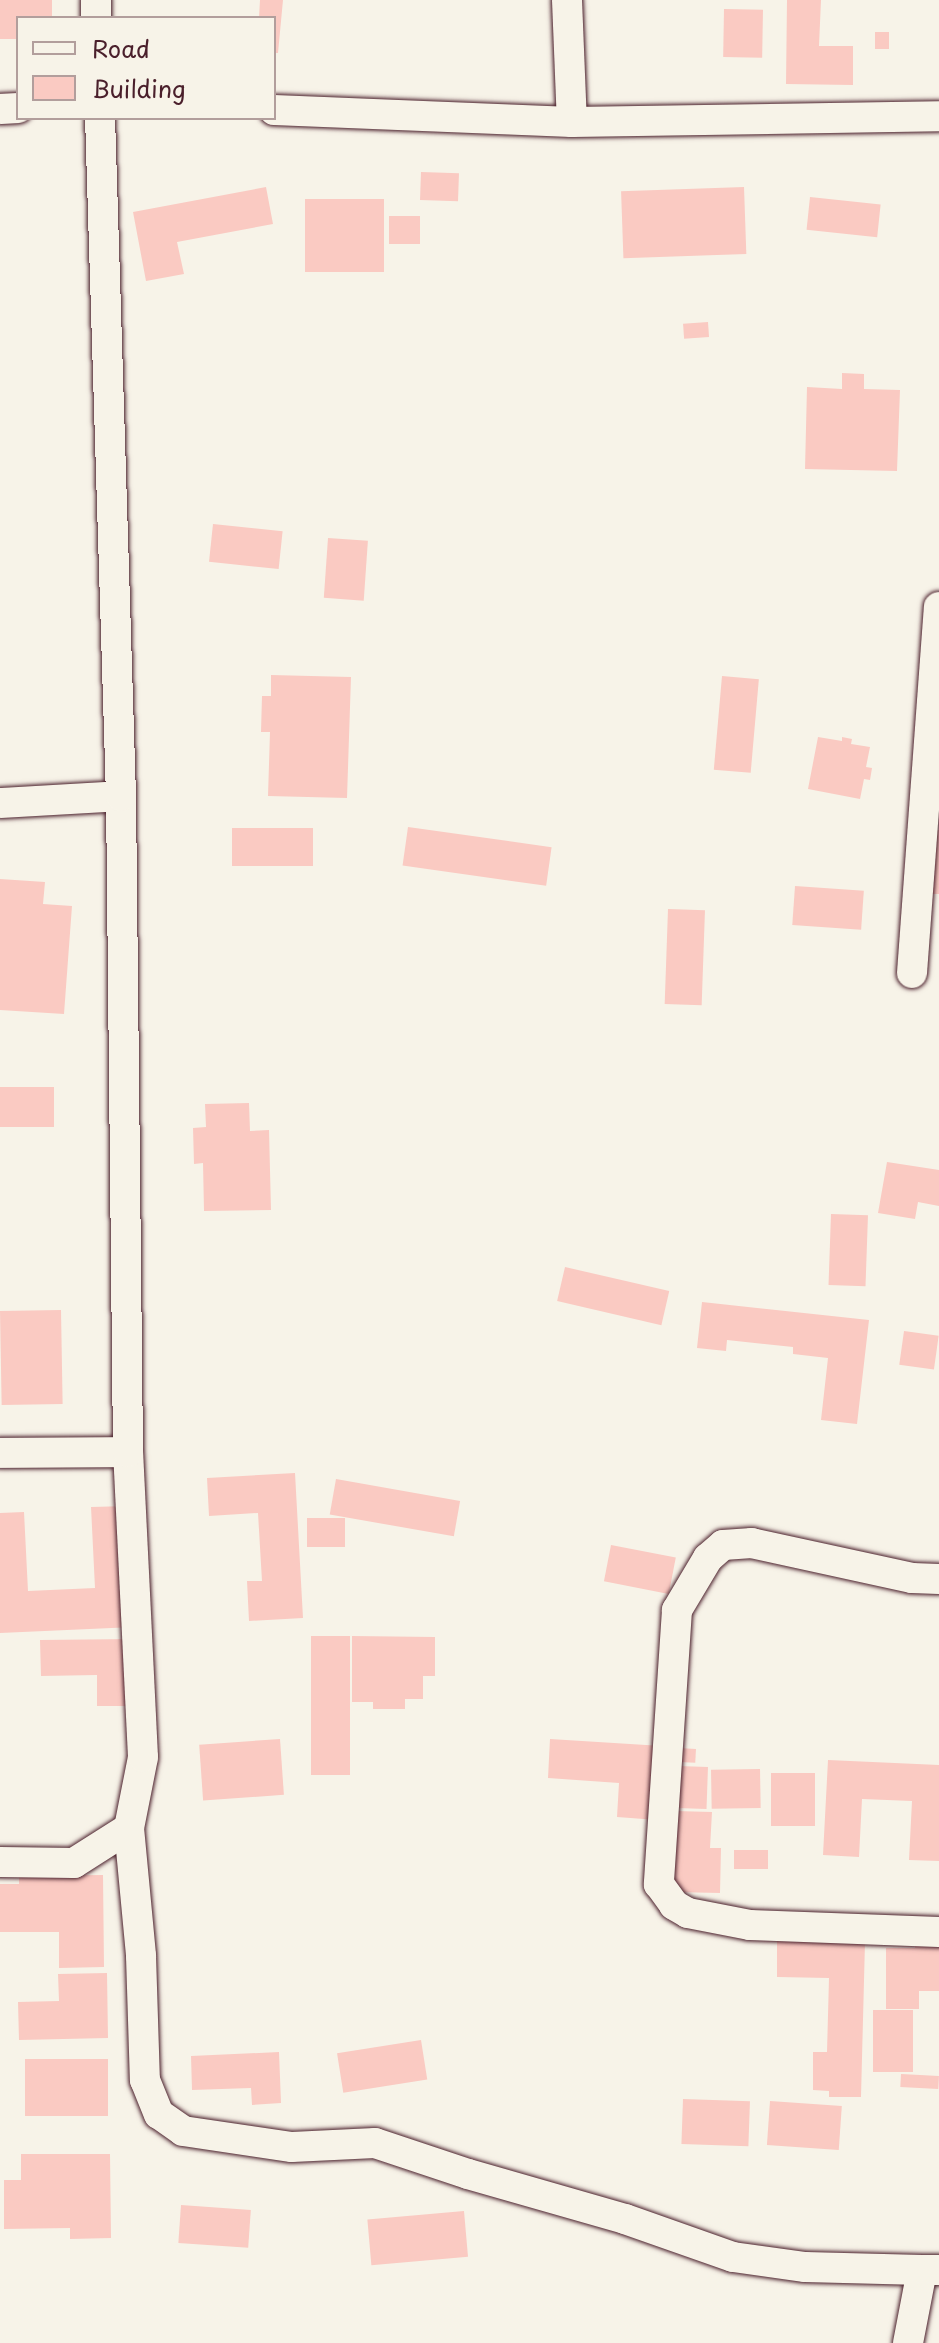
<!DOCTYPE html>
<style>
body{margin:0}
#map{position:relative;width:939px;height:2343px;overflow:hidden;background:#f7f3e8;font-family:"Playpen Sans",sans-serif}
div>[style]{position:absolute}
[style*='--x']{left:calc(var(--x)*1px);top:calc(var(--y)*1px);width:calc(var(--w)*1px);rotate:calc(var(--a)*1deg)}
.building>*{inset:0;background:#facac2;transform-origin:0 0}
.roads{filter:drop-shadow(0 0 2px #4a1f2b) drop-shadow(0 0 2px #4a1f2b)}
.minor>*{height:30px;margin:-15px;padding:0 15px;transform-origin:15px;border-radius:15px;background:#f7f3e8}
span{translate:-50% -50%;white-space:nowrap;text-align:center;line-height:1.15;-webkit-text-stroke:7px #f7f3e8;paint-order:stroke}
.legend{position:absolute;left:16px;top:16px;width:260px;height:104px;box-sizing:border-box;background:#f7f3e8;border:2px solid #b29e9c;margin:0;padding:10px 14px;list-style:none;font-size:24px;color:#4a1f2b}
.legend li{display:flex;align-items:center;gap:16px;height:40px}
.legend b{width:40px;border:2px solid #b29e9c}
</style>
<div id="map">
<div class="building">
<div style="clip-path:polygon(0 0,52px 0,52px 18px,18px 18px,18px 39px,0 39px)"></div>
<div style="clip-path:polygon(260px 0,283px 0,278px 53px,274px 53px,274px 18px,259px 18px)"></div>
<div style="clip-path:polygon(787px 0,821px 0,819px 46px,853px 46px,853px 85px,786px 84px)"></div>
<div style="left:724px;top:9px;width:39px;height:48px;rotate:1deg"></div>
<div style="left:875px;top:32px;width:14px;height:17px"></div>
<div style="left:421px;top:172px;width:38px;height:28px;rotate:2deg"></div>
<div style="clip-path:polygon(266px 187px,273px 224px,177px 242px,184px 274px,146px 281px,133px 212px)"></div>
<div style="left:744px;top:187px;width:67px;height:123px;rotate:88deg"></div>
<div style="left:810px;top:197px;width:71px;height:33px;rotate:6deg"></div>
<div style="left:305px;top:199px;width:79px;height:73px"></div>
<div style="left:389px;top:216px;width:31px;height:28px"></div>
<div style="left:708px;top:322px;width:15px;height:25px;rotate:86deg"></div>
<div style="clip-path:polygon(842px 373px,864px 374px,864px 389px,900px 390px,897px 471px,805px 469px,807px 387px,842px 389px)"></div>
<div style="left:213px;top:524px;width:70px;height:38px;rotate:6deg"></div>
<div style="left:328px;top:538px;width:40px;height:60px;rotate:4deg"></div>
<div style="clip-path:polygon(271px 675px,351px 677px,347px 798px,268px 796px,270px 732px,261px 732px,262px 696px,271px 696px)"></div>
<div style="left:722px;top:676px;width:37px;height:94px;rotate:5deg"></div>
<div style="clip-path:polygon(818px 737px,842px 741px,842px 737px,852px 739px,851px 744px,870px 747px,866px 767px,872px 768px,870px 780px,864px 779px,860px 799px,808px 789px)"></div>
<div style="left:408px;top:827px;width:145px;height:39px;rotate:8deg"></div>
<div style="left:232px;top:828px;width:81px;height:38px"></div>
<div style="clip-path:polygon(934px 830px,939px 830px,939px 894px,930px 894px)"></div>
<div style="clip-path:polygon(0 879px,45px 882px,43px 904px,72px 906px,64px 1014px,0 1010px)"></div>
<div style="left:795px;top:886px;width:69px;height:39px;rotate:4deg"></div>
<div style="left:668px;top:909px;width:37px;height:95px;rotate:2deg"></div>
<div style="left:0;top:1087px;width:54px;height:40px"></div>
<div style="clip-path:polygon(249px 1103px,250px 1131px,269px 1130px,271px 1210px,204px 1211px,203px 1163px,194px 1164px,193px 1128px,206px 1127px,205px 1104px)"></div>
<div style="clip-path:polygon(887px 1162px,939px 1170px,939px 1206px,918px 1202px,915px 1219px,878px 1213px)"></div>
<div style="left:831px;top:1214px;width:37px;height:71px;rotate:2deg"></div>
<div style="left:565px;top:1267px;width:107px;height:35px;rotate:13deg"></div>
<div style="clip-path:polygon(702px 1302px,869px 1320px,857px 1424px,821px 1420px,828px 1358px,793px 1354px,793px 1347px,727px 1340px,726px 1351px,697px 1348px)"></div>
<div style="left:61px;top:1310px;width:94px;height:61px;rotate:89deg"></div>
<div style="left:904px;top:1331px;width:35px;height:34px;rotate:8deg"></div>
<div style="clip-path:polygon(295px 1473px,303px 1618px,249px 1621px,247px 1581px,262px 1581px,258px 1513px,209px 1516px,207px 1478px)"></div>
<div style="left:336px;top:1479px;width:126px;height:36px;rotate:10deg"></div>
<div style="clip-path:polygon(128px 1506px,134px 1627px,0 1633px,0 1513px,24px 1512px,28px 1591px,95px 1588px,91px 1507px)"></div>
<div style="left:307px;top:1518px;width:38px;height:29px"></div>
<div style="left:611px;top:1545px;width:66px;height:37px;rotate:11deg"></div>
<div style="left:311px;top:1636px;width:39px;height:139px"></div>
<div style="clip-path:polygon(352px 1636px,435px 1637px,435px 1676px,423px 1676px,423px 1699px,405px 1699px,405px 1709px,373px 1709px,373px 1702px,352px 1702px)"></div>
<div style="clip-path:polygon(134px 1639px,135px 1706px,97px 1706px,97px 1675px,41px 1676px,40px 1640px)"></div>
<div style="left:280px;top:1739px;width:56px;height:81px;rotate:86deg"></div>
<div style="clip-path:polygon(550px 1739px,662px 1746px,657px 1820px,617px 1817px,619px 1783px,548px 1778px)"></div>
<div style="left:679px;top:1748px;width:17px;height:14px;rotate:3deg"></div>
<div style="clip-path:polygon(828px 1760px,939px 1765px,939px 1861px,909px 1860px,912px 1801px,862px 1799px,859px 1857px,823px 1855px)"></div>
<div style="left:678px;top:1766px;width:30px;height:42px;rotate:2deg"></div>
<div style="left:760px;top:1769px;width:39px;height:49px;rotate:89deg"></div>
<div style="left:771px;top:1773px;width:44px;height:53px"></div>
<div style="clip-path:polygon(675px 1811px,712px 1812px,710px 1848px,721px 1848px,720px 1893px,673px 1892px)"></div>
<div style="left:768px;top:1850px;width:19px;height:34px;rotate:90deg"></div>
<div style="clip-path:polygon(103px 1875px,104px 1967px,59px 1968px,59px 1932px,0 1932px,0 1884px,19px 1884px,19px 1876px)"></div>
<div style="clip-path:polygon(777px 1940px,865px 1942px,861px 2097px,829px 2097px,829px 2091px,813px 2090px,813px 2052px,827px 2052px,829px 1978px,777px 1977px)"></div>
<div style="clip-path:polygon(915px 1942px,939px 1942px,939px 1991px,919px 1991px,919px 2009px,886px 2009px,886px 1948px,915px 1948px)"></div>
<div style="clip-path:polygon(107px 1973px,108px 2038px,19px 2040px,18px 2002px,59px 2001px,58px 1974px)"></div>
<div style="left:873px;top:2010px;width:40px;height:62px"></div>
<div style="left:421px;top:2040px;width:40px;height:85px;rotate:81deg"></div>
<div style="clip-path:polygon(279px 2052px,281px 2103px,252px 2105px,251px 2088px,192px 2090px,191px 2056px)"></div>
<div style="left:25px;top:2059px;width:83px;height:57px"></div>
<div style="left:901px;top:2074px;width:38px;height:13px;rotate:3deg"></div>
<div style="left:683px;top:2099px;width:67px;height:45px;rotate:2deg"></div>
<div style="left:770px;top:2101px;width:72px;height:44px;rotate:4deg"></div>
<div style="clip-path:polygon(21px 2154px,110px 2154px,111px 2238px,70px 2239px,70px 2228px,4px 2229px,4px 2180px,21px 2180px)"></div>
<div style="left:181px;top:2205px;width:70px;height:38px;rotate:4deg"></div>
<div style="left:464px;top:2211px;width:46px;height:97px;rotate:85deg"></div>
</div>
<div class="roads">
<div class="minor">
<div style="--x:96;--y:0;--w:18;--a:90"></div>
<div style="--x:567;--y:0;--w:122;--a:87.7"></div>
<div style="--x:0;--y:109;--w:18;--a:-3"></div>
<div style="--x:274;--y:110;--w:298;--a:2.3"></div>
<div style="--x:572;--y:122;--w:367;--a:-0.9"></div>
<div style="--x:0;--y:803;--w:121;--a:-3.3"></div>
<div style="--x:912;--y:973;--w:367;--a:-85.8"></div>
<div style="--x:0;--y:1453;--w:128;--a:-0.4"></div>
<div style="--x:939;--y:1579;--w:27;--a:-178"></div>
<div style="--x:912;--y:1578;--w:164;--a:-167.7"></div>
<div style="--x:752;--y:1543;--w:29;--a:176"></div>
<div style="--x:723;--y:1545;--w:20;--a:139"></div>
<div style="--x:708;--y:1558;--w:61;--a:120.8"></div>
<div style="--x:677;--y:1610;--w:275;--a:93.8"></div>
<div style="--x:659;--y:1884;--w:26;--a:54"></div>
<div style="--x:674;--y:1905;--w:16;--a:30"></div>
<div style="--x:688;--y:1913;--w:63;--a:11"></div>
<div style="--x:750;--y:1925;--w:189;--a:2.1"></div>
<div style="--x:129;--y:1828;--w:129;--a:84.6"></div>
<div style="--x:141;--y:1956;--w:124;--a:88.2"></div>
<div style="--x:145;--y:2080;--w:37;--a:68"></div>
<div style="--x:159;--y:2114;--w:29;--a:35"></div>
<div style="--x:183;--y:2131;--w:110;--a:8.4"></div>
<div style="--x:292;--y:2147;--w:83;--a:-2.8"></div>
<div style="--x:375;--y:2143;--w:98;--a:18.4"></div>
<div style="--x:468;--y:2174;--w:163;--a:16"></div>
<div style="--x:625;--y:2219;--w:114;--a:19.4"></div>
<div style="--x:733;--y:2257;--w:73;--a:7.9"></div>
<div style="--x:805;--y:2267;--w:117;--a:1.5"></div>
<div style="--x:0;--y:1862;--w:74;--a:0.8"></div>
<div style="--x:74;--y:1863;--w:65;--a:-32.5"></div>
<div style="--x:129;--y:1828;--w:72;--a:-78.8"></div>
<div style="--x:143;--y:1757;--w:305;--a:-92.8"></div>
<div style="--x:128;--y:1452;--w:656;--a:-90.61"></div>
<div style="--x:121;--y:796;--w:678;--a:-91.77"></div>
<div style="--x:908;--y:2343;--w:74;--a:-79.1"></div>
<div style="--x:922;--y:2270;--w:17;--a:0"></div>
</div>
</div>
<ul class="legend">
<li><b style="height:10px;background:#f7f3e8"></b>Road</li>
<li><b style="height:22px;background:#facac2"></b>Building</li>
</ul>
</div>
